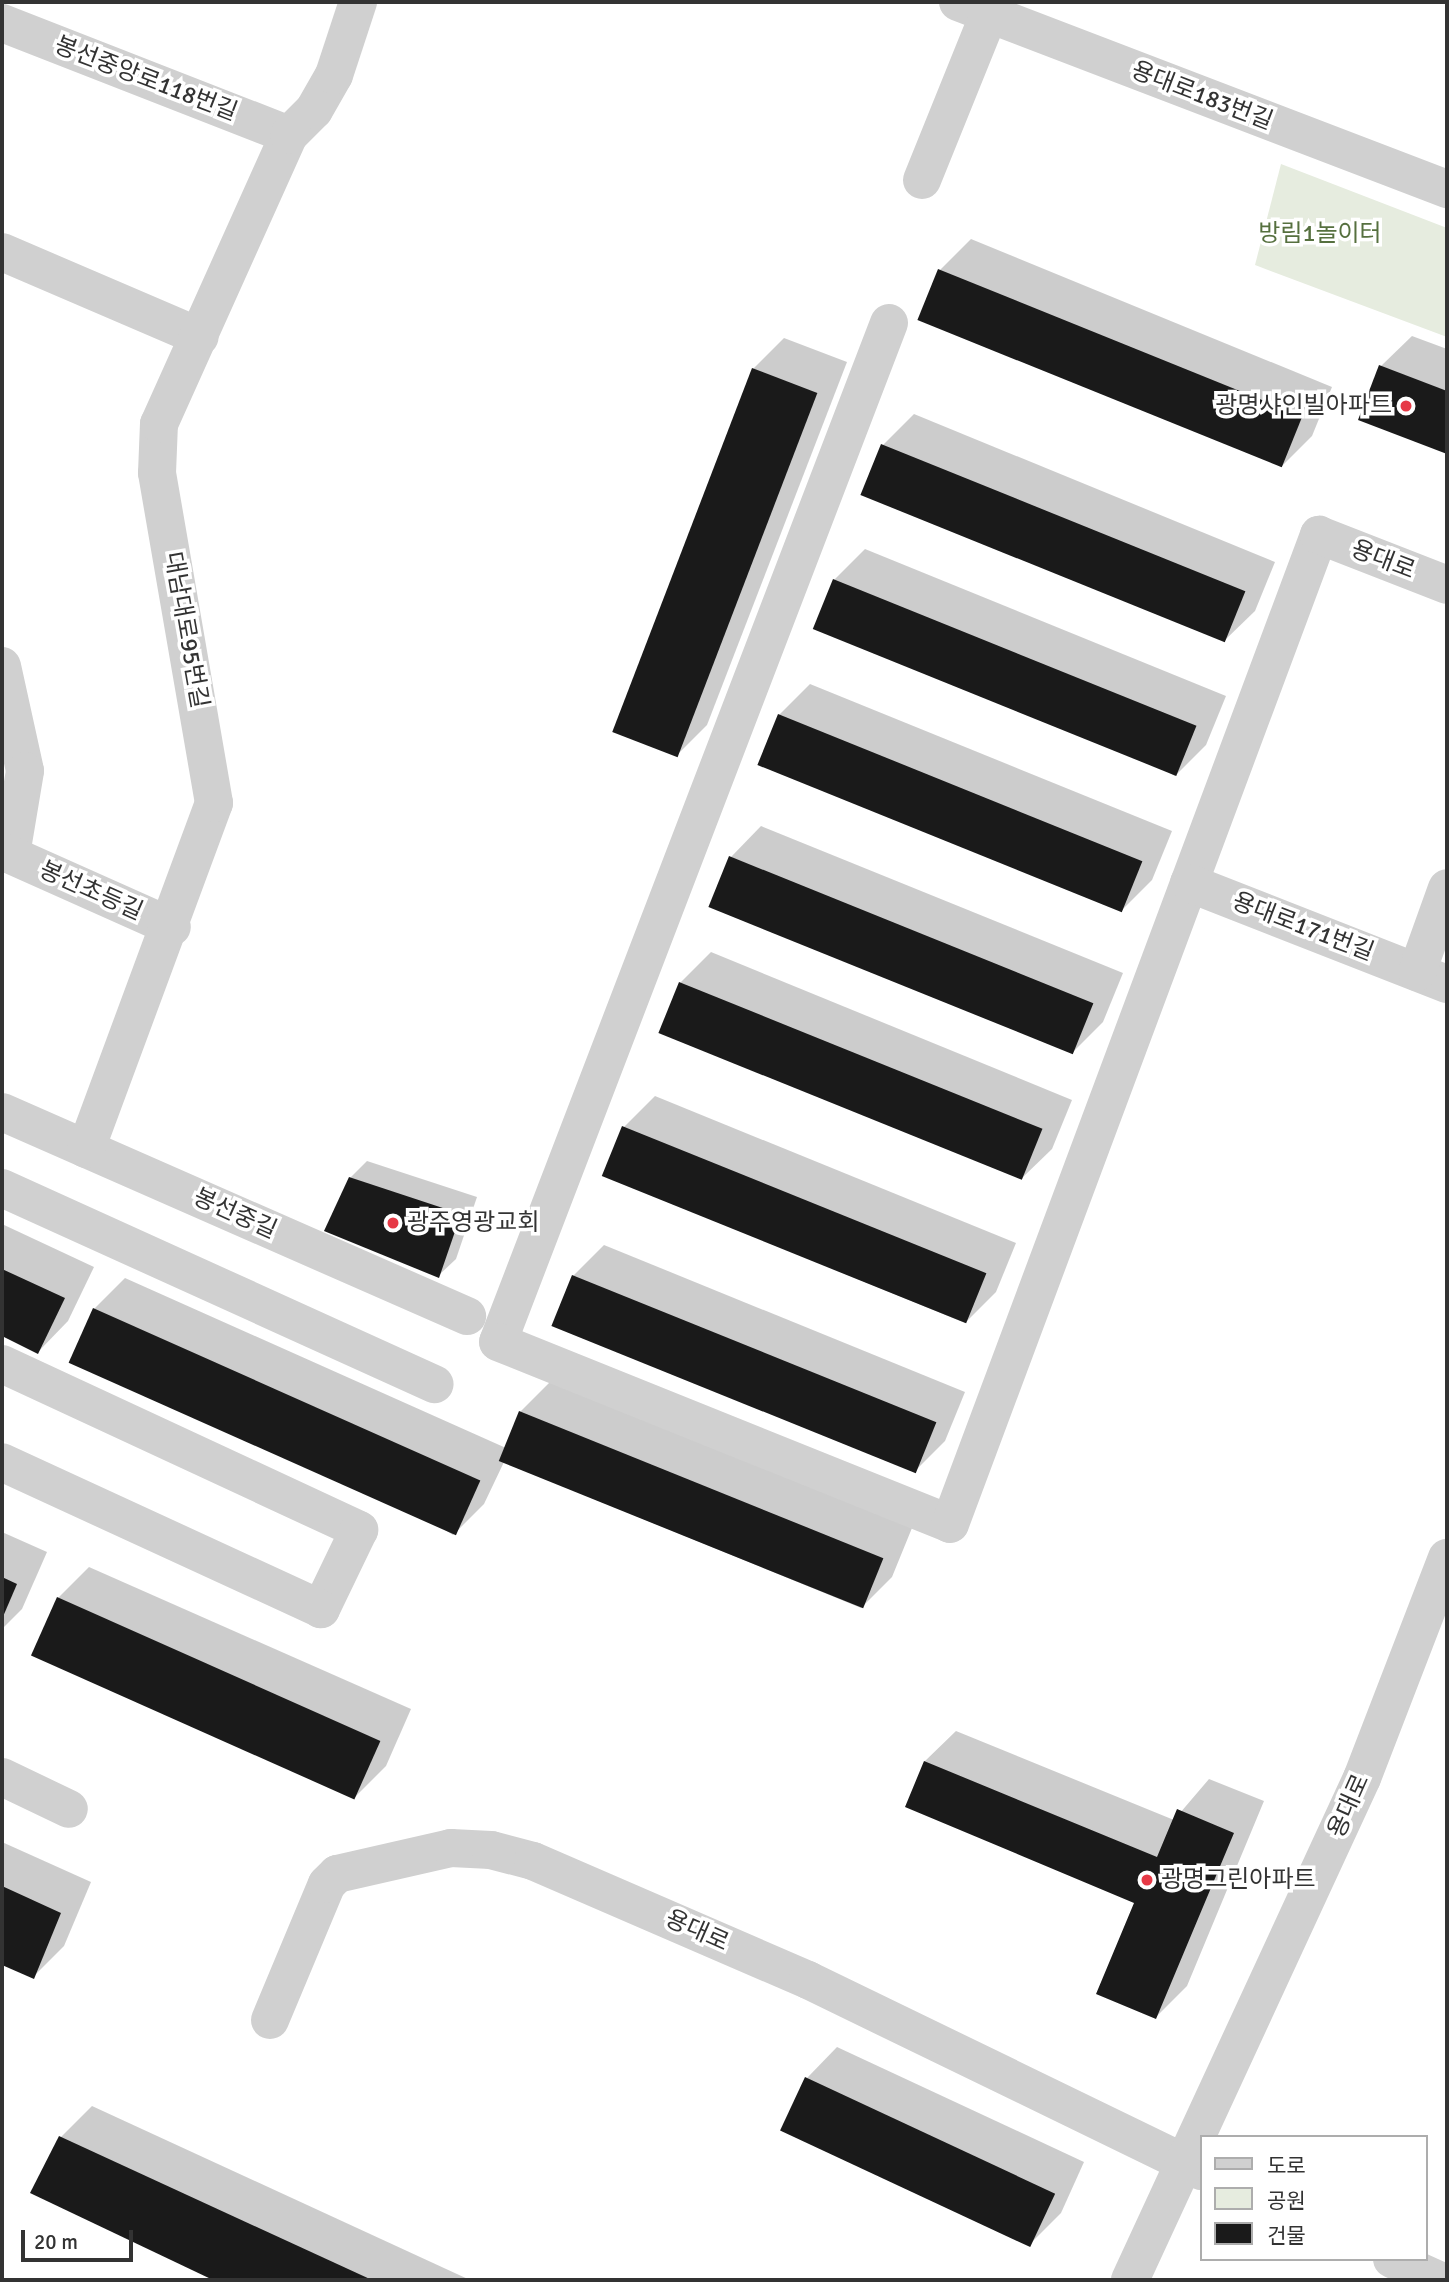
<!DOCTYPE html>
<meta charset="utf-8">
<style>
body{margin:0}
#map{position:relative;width:1449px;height:2282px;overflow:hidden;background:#fff;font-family:Signika,"Noto Sans KR",sans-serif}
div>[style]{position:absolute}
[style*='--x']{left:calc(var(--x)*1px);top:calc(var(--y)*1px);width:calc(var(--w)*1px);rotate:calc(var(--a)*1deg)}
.green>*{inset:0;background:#e6ecdf}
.shadow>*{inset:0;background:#0003}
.building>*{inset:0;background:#1a1a1a;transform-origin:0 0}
.minor>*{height:38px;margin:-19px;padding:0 19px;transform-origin:19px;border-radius:19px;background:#d0d0d0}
.dots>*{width:19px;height:19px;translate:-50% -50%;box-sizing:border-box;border:4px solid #fff;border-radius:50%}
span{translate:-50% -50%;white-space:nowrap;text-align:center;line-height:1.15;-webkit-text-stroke:7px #fff;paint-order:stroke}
.street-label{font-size:24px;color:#333}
.park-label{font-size:24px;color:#56703f}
.poi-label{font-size:24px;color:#333}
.right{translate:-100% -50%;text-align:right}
.left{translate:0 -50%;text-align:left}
.frame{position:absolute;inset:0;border:4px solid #333;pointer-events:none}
.legend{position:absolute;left:1200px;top:2135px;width:228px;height:126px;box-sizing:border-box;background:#fff;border:2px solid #adadad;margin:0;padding:9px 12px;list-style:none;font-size:21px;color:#333}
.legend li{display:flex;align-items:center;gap:14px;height:35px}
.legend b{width:35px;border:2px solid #adadad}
.scale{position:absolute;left:21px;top:2230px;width:112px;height:32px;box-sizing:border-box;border:4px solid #333;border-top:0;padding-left:9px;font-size:21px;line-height:24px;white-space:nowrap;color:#333;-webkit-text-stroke:5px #fff;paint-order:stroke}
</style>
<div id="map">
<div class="green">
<div style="clip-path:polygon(1281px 164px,1447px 228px,1447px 337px,1255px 265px)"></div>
</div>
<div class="shadow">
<div style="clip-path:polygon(971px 239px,1332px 387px,1312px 436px,1281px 467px,940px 270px)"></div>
<div style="clip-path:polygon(1412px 336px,1447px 349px,1447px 452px,1361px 419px,1381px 366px)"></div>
<div style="clip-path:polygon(784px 338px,847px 362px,707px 725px,676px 756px,753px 369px)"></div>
<div style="clip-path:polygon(914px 414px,1275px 562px,1255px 611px,1224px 641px,883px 445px)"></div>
<div style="clip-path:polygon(865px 549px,1226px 696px,1206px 745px,1175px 776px,834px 580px)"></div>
<div style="clip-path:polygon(810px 684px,1172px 831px,1152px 880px,1121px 911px,779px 715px)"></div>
<div style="clip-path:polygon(761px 826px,1123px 973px,1103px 1022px,1072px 1053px,731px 857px)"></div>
<div style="clip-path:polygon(711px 952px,1072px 1100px,1052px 1149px,1021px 1179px,680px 983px)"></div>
<div style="clip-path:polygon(655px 1096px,1016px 1243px,996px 1292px,965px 1323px,604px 1175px,624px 1127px)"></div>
<div style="clip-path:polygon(367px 1161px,477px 1197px,456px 1259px,439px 1275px,350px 1178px)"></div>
<div style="clip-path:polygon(2px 1224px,94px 1267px,68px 1321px,38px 1352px,2px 1336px)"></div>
<div style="clip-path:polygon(604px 1245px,965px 1392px,945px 1441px,914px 1472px,573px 1276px)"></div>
<div style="clip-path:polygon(125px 1278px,506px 1448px,520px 1412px,551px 1381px,912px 1528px,892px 1577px,861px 1608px,504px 1462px,484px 1504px,453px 1535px,94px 1309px)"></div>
<div style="clip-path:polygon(2px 1532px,47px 1552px,22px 1609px,2px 1629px)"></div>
<div style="clip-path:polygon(89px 1567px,411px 1709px,386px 1766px,355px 1797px,58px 1598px)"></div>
<div style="clip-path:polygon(956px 1731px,1174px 1820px,1209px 1779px,1264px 1801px,1187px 1986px,1156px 2017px,1137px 1902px,907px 1806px,925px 1761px)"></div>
<div style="clip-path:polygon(2px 1842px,91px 1882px,64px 1946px,33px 1977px,2px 1963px)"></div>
<div style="clip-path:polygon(837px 2047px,1084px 2162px,1061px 2213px,1030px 2244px,807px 2078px)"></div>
<div style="clip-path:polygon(92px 2106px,470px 2280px,217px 2280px,33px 2192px,61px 2137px)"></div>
</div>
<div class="building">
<div style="left:938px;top:269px;width:393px;height:55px;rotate:22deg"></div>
<div style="clip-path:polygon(1379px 365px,1447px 391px,1447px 454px,1358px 420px)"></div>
<div style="left:752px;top:368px;width:70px;height:390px;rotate:21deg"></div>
<div style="left:881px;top:444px;width:393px;height:55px;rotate:22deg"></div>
<div style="left:833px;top:579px;width:392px;height:54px;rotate:22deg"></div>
<div style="left:778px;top:714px;width:393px;height:55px;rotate:22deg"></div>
<div style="left:729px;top:856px;width:393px;height:55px;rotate:22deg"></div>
<div style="left:679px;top:982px;width:392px;height:55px;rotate:22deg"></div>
<div style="left:622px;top:1126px;width:393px;height:54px;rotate:22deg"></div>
<div style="clip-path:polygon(349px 1177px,461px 1214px,439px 1278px,324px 1231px)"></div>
<div style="clip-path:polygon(2px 1269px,65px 1298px,38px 1354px,2px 1336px)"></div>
<div style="left:572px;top:1275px;width:393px;height:55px;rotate:22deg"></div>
<div style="left:93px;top:1308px;width:424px;height:60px;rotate:24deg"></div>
<div style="left:519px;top:1411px;width:393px;height:54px;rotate:22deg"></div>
<div style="clip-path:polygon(2px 1577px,17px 1584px,2px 1619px)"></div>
<div style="left:57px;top:1597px;width:354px;height:64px;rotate:24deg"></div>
<div style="clip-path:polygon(924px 1761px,1157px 1857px,1177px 1809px,1234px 1833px,1156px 2019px,1096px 1994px,1134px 1903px,905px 1807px)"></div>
<div style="clip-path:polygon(2px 1886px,61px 1913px,34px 1979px,2px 1965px)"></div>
<div style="left:805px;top:2077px;width:276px;height:59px;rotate:25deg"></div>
<div style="clip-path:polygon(59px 2136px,372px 2280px,213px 2280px,30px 2193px)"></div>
</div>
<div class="minor">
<div style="--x:958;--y:2;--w:524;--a:20.93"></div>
<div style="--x:2;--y:23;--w:308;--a:21.3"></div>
<div style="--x:922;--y:180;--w:192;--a:-68"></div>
<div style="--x:2;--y:252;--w:215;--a:23.2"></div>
<div style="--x:889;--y:323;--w:1091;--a:110.99"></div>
<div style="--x:498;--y:1342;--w:487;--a:21.9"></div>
<div style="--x:950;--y:1524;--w:1056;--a:-69.54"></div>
<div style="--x:1319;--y:535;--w:137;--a:21.3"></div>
<div style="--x:2;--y:666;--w:107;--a:77.6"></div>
<div style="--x:25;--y:771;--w:85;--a:99.5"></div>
<div style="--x:2;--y:851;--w:186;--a:24.1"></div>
<div style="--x:1189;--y:883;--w:277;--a:21.4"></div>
<div style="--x:1417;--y:972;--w:89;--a:-70.3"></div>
<div style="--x:2;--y:1112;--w:508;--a:23.69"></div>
<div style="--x:86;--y:1149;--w:369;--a:-69.7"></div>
<div style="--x:214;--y:803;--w:335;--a:-99.8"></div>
<div style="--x:157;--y:473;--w:49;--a:-87.7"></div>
<div style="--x:159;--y:424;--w:317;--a:-65.8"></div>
<div style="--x:289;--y:135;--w:35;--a:-45"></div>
<div style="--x:314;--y:110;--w:40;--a:-60.3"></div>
<div style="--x:334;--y:75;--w:77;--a:-71.8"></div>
<div style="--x:2;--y:1188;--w:475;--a:24.4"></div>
<div style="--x:2;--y:1364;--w:394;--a:24.9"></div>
<div style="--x:359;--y:1530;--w:88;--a:115.7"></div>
<div style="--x:321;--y:1609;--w:351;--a:-155.3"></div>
<div style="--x:2;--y:1777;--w:74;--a:25.5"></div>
<div style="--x:270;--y:2020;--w:147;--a:-67.3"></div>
<div style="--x:327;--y:1884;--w:14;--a:-45"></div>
<div style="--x:337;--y:1874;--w:117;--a:-12.8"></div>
<div style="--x:451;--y:1848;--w:40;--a:2.9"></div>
<div style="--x:491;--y:1850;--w:43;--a:14.7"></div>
<div style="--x:533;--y:1861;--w:300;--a:23.4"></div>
<div style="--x:808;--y:1980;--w:438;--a:25.9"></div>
<div style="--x:1392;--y:2259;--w:51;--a:24.5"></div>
<div style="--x:1130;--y:2280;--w:553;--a:-65.2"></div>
<div style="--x:1362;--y:1778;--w:236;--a:-68.9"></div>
</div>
<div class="dots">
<div style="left:1406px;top:406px;background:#e63946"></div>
<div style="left:393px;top:1223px;background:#e63946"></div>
<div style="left:1147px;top:1880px;background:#e63946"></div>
</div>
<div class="street-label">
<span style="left:146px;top:79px;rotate:21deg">봉선중앙로118번길</span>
<span style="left:1202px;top:96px;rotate:21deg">용대로183번길</span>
<span style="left:1383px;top:560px;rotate:21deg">용대로</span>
<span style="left:186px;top:630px;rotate:80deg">대남대로95번길</span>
<span style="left:91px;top:891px;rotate:24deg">봉선초등길</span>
<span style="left:1303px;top:927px;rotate:21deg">용대로171번길</span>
<span style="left:235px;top:1214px;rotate:24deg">봉선중길</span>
<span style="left:1349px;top:1806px;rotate:-66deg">용대로</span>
<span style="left:697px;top:1931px;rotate:24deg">용대로</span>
</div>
<div class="park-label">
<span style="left:1320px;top:234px">방림1놀이터</span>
</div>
<div class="poi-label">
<span class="right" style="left:1392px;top:406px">광명샤인빌아파트</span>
<span class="left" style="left:407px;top:1223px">광주영광교회</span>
<span class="left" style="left:1161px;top:1880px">광명그린아파트</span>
</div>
<div class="frame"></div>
<ul class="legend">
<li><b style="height:9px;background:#d0d0d0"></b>도로</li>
<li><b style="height:19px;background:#e6ecdf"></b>공원</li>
<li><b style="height:19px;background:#1a1a1a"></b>건물</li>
</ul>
<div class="scale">20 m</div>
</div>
